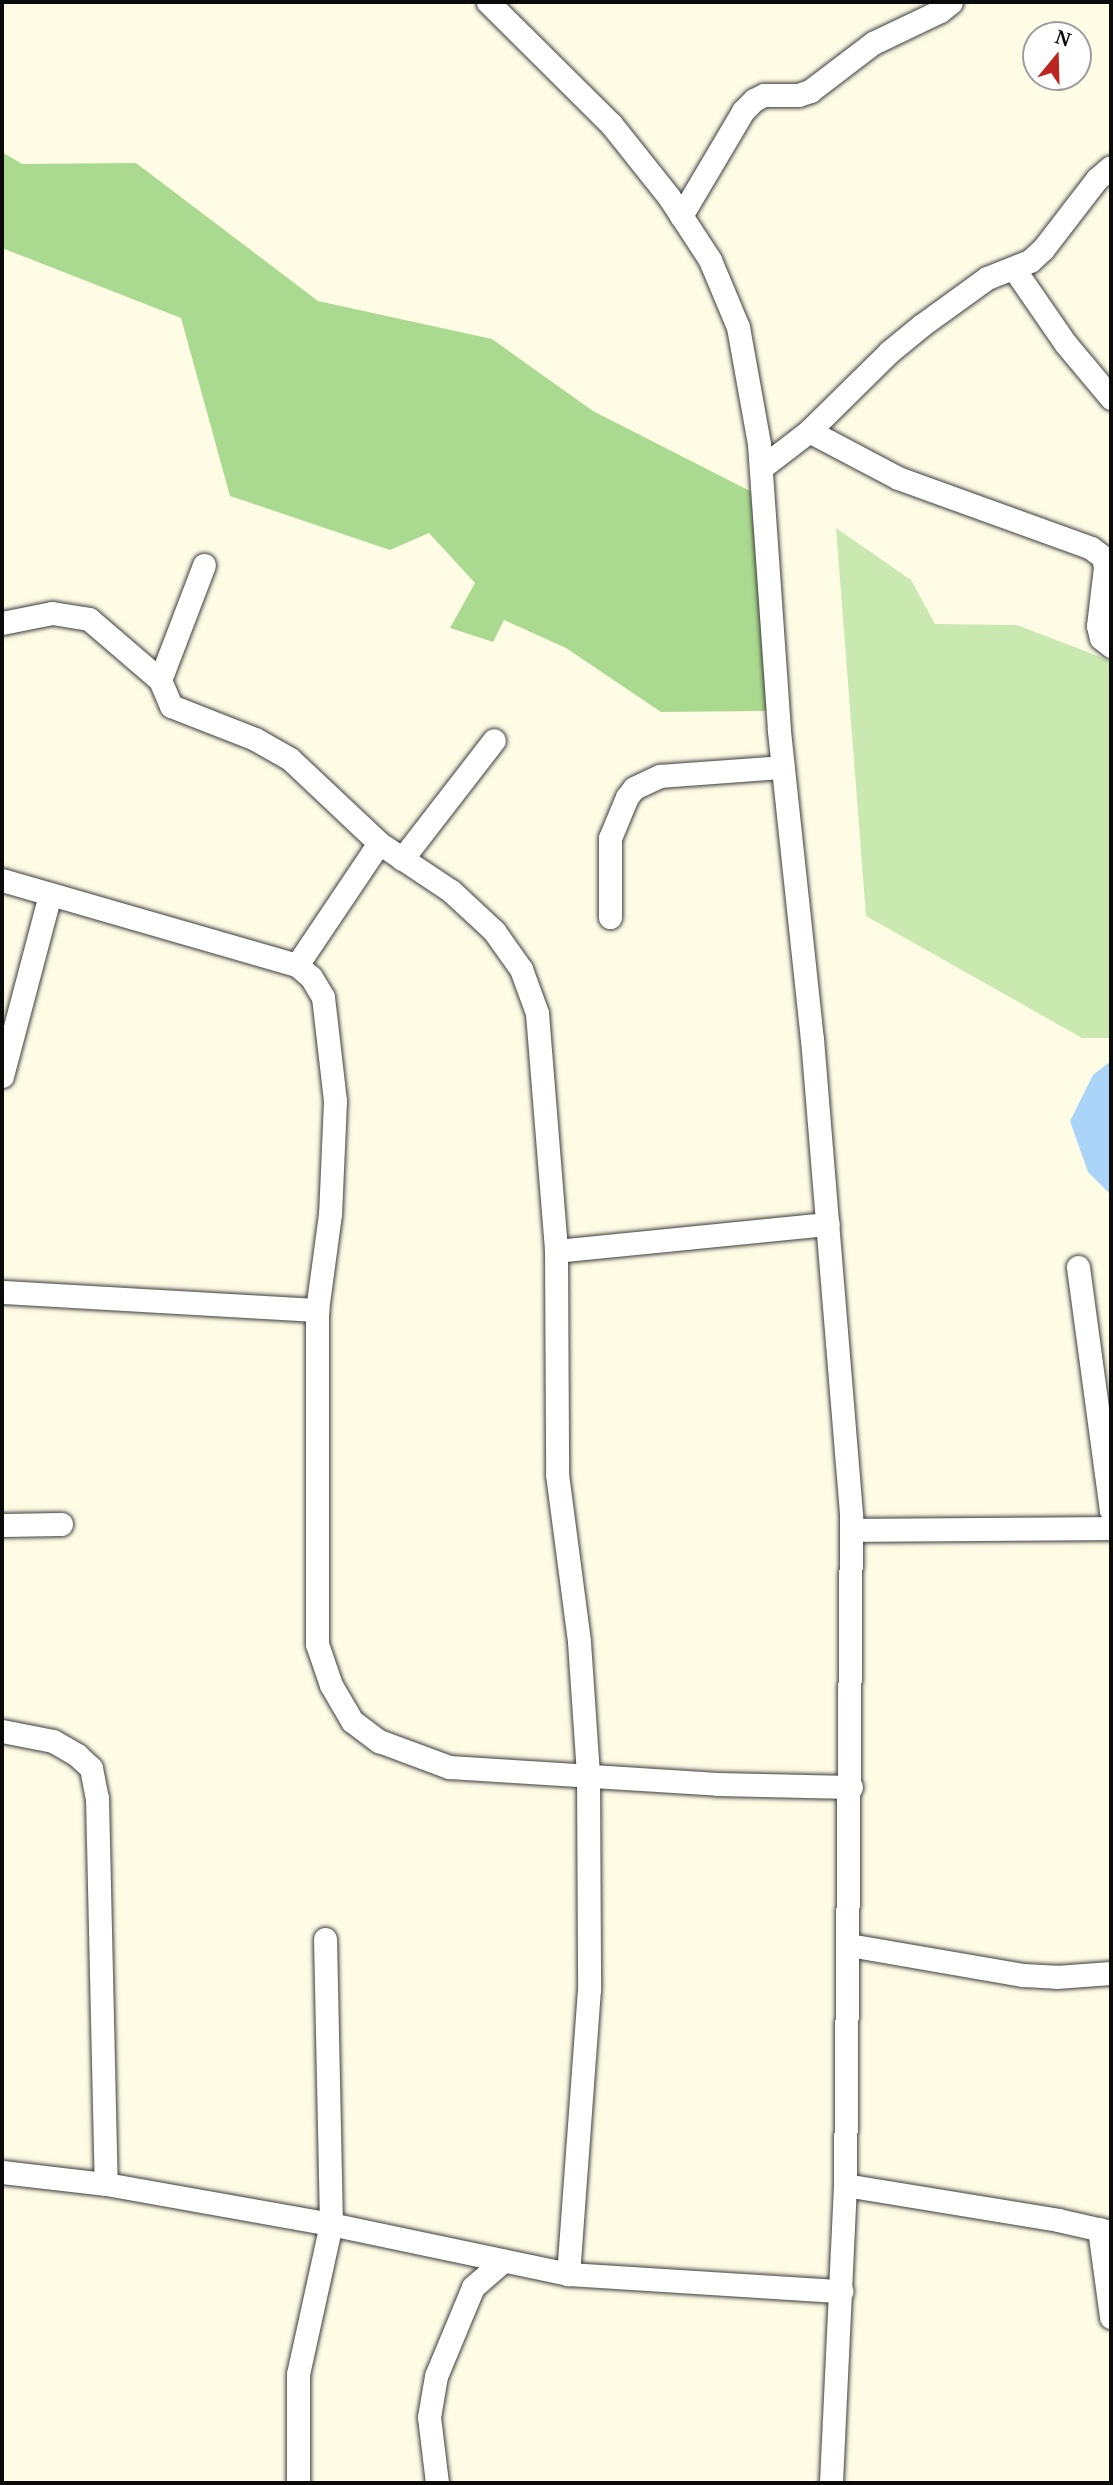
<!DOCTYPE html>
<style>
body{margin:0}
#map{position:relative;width:1113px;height:2485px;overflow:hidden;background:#fffce6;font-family:"Noto Serif",serif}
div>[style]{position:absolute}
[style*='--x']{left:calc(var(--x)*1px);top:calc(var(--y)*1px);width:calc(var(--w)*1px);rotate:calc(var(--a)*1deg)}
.green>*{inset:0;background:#c9e9b0}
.forest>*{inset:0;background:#aada8f}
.water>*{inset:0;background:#a9d4f8}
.roads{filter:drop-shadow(0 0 2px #3d3d3d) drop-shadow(0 0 2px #3d3d3d)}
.minor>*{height:23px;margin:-11.5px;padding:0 11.5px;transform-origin:11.5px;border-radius:11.5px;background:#fff}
span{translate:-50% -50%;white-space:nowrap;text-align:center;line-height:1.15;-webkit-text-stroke:7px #fff;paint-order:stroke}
.frame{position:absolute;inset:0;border:4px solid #0a0a0a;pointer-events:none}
.north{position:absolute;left:1022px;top:21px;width:70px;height:70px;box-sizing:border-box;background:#fff;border:2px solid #9d9d9d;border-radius:50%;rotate:19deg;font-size:19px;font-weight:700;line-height:28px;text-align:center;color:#0a0a0a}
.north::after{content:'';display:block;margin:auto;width:24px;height:32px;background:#bc251f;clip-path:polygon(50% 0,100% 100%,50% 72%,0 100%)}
</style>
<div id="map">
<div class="green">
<div style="clip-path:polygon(836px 528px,911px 580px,935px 624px,1017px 625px,1111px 661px,1111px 1038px,1082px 1038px,866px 916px)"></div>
</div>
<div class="forest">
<div style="clip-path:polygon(2px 152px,22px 164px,136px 163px,318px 301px,492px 339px,593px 411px,750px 491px,771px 711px,661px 712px,566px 648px,504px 620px,493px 642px,450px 628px,475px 583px,429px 533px,390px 550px,230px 496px,181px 318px,2px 248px)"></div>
</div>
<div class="water">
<div style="clip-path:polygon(1111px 1061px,1111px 1195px,1088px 1172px,1070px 1121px,1093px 1075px)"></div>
</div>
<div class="roads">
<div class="minor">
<div style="--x:488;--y:2;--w:173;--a:44.8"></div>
<div style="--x:611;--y:124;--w:93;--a:51.5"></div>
<div style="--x:669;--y:197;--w:75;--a:56.9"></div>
<div style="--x:710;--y:260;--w:73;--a:67.3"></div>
<div style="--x:738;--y:327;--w:119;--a:79.8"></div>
<div style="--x:759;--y:444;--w:288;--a:86"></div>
<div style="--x:779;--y:731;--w:310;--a:83.9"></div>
<div style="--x:812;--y:1039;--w:479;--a:85.3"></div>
<div style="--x:851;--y:1516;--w:669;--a:90.51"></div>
<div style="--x:845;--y:2185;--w:298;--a:92.7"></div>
<div style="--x:681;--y:216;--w:122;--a:-59.4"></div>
<div style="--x:743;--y:111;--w:16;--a:-45"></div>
<div style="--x:754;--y:100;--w:11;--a:-27"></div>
<div style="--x:764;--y:95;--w:34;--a:0"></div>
<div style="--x:798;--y:95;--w:13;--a:-18"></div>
<div style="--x:810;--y:91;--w:79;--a:-37.3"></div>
<div style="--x:873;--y:43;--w:74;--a:-25.5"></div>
<div style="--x:940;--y:11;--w:14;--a:-39"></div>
<div style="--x:1014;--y:269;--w:90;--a:55.4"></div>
<div style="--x:1065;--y:343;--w:72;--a:50.1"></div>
<div style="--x:809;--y:431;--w:101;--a:27.8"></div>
<div style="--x:898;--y:478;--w:205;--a:19.9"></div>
<div style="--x:1091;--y:548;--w:15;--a:37"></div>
<div style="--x:1103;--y:557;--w:10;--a:79"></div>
<div style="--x:1105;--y:567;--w:59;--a:96.8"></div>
<div style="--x:1098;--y:626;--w:12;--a:76"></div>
<div style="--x:1101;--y:638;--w:13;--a:39"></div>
<div style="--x:761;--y:468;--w:61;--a:-37.6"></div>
<div style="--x:809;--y:431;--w:112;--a:-44.6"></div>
<div style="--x:889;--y:352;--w:43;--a:-39.3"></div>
<div style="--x:922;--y:325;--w:80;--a:-35.9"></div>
<div style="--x:987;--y:278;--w:46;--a:-21.6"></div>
<div style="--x:1030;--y:261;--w:18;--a:-43"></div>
<div style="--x:1043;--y:249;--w:88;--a:-52.4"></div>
<div style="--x:1097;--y:179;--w:18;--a:-41"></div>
<div style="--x:204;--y:565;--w:123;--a:110.9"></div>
<div style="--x:160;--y:680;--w:28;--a:67"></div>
<div style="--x:171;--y:706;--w:90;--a:21.4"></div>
<div style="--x:255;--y:739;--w:40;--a:29.7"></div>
<div style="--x:290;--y:759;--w:122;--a:43.3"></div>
<div style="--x:379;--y:843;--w:87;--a:33.7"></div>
<div style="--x:451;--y:891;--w:59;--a:42.9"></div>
<div style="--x:494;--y:931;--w:47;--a:54.6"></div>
<div style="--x:521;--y:969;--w:47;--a:70"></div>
<div style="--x:537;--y:1013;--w:239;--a:85.4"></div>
<div style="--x:556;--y:1251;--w:223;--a:89.7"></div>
<div style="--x:557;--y:1474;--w:169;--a:82.5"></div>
<div style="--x:579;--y:1642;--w:132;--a:86.1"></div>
<div style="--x:588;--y:1774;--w:215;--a:89.7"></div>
<div style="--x:589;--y:1989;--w:286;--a:94.2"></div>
<div style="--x:2;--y:623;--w:51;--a:-11.3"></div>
<div style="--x:52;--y:613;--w:37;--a:9"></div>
<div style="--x:89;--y:619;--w:94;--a:40.7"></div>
<div style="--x:402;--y:859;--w:150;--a:-52.3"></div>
<div style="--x:2;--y:880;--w:307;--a:16.1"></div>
<div style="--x:297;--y:965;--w:18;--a:41"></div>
<div style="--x:311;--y:977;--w:23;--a:59"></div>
<div style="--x:323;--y:997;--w:105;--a:83.4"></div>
<div style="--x:335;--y:1101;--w:113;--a:92.5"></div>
<div style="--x:330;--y:1214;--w:97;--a:97.7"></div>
<div style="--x:317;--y:1310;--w:334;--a:90"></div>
<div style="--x:317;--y:1644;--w:43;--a:71.1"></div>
<div style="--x:331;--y:1685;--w:42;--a:59.7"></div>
<div style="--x:352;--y:1721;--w:34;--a:37"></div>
<div style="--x:379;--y:1741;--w:75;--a:20.4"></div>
<div style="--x:449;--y:1767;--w:269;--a:3.6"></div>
<div style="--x:717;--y:1784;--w:134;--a:1.3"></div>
<div style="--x:610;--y:917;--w:79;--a:-90"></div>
<div style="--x:610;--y:838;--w:44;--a:-67.5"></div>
<div style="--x:627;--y:797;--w:11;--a:-52"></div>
<div style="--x:634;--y:788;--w:29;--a:-25"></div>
<div style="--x:660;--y:776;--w:123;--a:-4.2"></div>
<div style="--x:297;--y:965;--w:147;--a:-56.1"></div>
<div style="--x:2;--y:1076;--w:188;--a:-75.2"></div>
<div style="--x:556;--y:1251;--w:273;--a:-5.7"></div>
<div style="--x:1078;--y:1267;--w:245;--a:82.3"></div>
<div style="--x:2;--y:1292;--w:316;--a:3.3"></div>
<div style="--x:2;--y:1525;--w:59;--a:-1"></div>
<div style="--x:851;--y:1530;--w:260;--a:-0.4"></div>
<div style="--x:2;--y:1731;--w:52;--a:11.1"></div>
<div style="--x:53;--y:1741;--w:28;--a:30"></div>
<div style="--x:77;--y:1755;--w:19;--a:43"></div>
<div style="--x:91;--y:1768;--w:31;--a:79"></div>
<div style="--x:97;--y:1798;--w:386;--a:88.7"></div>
<div style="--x:849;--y:1945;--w:177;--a:9.8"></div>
<div style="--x:1023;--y:1975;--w:33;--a:3"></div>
<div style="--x:1056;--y:1977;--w:55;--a:-4.2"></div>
<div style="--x:2;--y:2172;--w:105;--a:6.6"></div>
<div style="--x:106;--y:2184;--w:229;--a:10.1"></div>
<div style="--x:331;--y:2224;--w:242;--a:11.9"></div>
<div style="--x:568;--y:2274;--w:274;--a:3.6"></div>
<div style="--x:845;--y:2185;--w:216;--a:9.3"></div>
<div style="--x:1058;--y:2220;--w:54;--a:12.8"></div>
<div style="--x:1099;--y:2229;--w:89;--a:82.2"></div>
<div style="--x:298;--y:2483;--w:109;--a:-90"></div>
<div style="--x:298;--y:2374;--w:154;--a:-77.6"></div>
<div style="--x:331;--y:2224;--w:285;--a:-91.2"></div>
<div style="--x:437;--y:2483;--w:66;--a:-96.9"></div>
<div style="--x:429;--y:2417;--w:42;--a:-80.3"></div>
<div style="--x:436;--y:2376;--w:96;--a:-67.4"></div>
<div style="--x:473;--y:2287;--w:40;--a:-41"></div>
</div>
</div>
<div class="frame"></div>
<div class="north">N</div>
</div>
